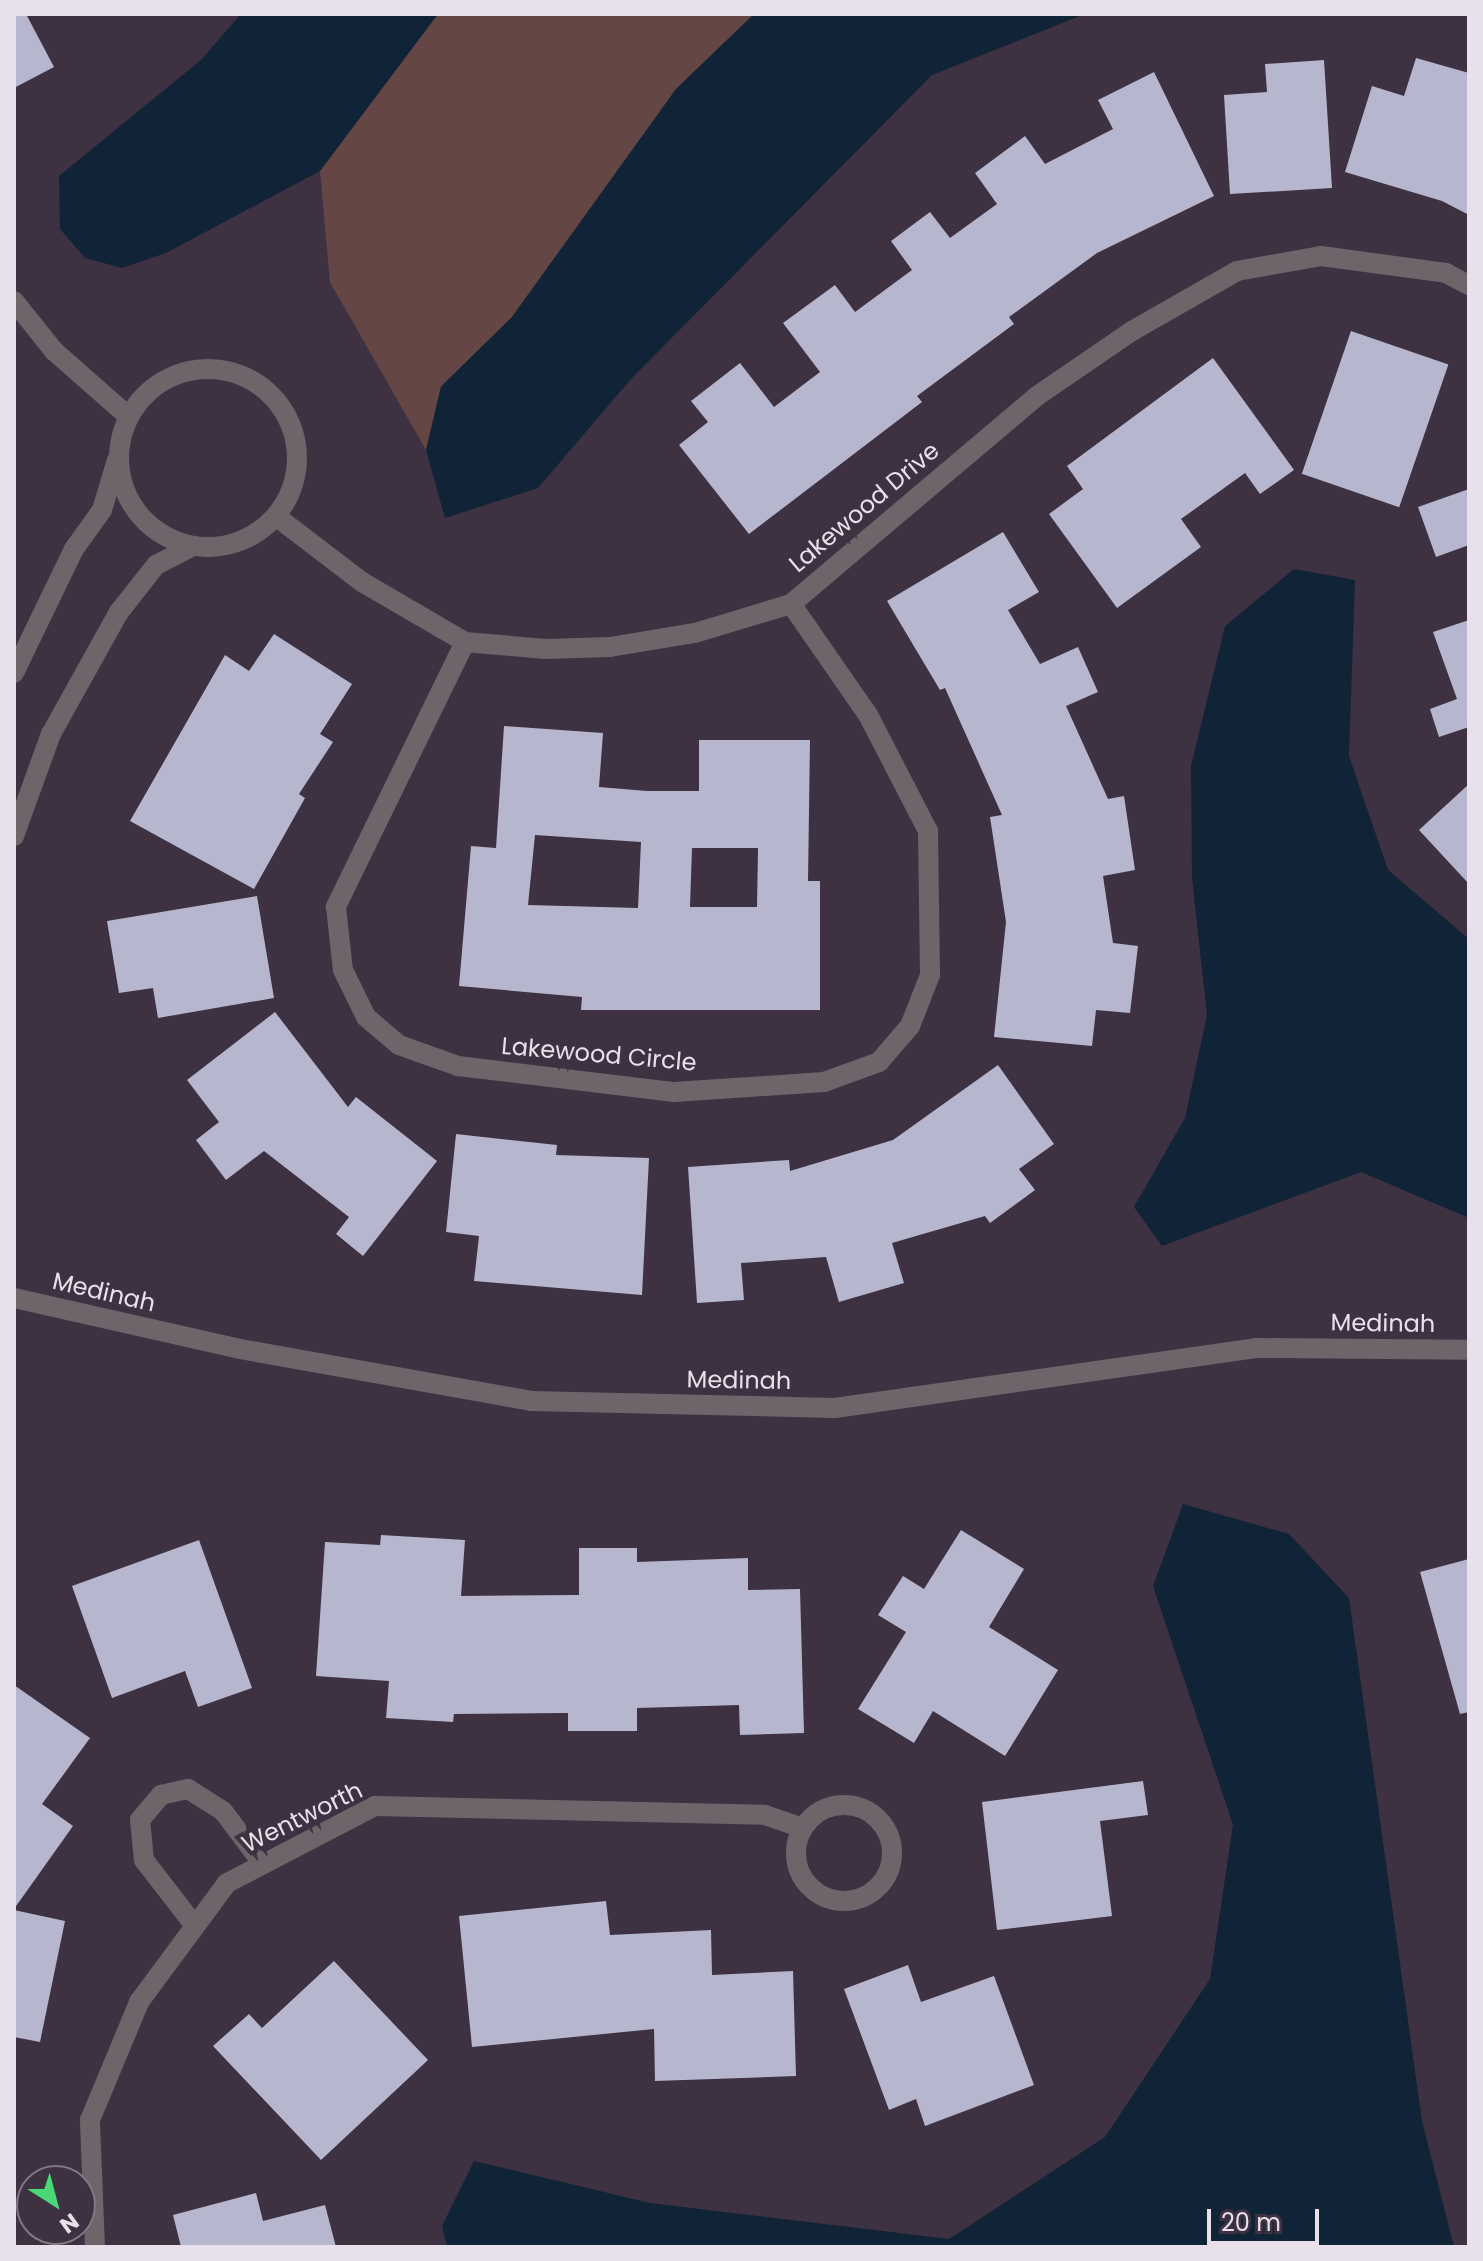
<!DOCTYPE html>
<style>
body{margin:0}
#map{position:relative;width:1483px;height:2261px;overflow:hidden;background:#3e3142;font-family:Poppins,sans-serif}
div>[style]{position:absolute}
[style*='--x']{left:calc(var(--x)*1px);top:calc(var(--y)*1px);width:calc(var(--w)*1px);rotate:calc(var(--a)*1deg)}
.green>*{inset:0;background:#644644}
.water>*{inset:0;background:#112336}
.building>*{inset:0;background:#b6b7cf;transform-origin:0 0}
.street>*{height:20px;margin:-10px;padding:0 10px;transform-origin:10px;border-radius:10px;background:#6f6469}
.street>.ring{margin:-10px;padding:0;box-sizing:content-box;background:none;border:20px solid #6f6469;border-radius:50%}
span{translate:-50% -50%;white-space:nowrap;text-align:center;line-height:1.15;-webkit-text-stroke:8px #3e3142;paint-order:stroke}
.street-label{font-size:24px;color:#e8e0eb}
.frame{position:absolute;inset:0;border:16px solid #e8e0eb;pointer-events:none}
.north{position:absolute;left:16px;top:2165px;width:80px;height:80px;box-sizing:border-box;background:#3e3142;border:2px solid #827786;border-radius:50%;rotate:144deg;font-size:22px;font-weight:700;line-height:32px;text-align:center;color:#e8e0eb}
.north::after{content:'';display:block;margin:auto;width:28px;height:36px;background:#4ad778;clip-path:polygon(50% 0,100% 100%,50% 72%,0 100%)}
.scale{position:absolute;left:1207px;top:2209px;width:112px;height:36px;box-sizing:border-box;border:4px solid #e8e0eb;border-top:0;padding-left:10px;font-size:24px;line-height:28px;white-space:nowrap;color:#e8e0eb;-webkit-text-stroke:6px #3e3142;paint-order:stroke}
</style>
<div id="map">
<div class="green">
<div style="clip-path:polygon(438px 14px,754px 14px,676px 89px,512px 317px,441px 386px,426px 450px,330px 282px,320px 171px)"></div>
</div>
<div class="water">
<div style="clip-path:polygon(241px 14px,438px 14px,320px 171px,166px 253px,122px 268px,85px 258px,60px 229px,59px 176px,201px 60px)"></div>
<div style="clip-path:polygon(754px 14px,1085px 14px,932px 75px,631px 379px,538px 488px,445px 518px,426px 450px,441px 387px,512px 317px,676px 89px)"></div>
<div style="clip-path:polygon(1294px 569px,1355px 580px,1349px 756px,1388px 870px,1469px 939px,1469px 1218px,1361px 1172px,1162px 1246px,1134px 1207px,1185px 1118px,1207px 1015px,1192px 878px,1191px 766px,1225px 626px)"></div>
<div style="clip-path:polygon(1183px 1504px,1289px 1534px,1349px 1598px,1422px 2121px,1454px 2247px,447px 2247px,442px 2226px,474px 2161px,650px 2203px,949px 2239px,1105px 2137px,1210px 1979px,1233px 1825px,1153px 1586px)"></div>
</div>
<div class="building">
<div style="clip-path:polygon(14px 14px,26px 14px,54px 67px,14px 88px)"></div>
<div style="clip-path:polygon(1416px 58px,1469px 73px,1469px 215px,1442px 201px,1345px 172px,1372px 86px,1404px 96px)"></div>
<div style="clip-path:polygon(1324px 60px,1332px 188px,1230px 194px,1224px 95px,1267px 92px,1265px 64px)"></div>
<div style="clip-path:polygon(1154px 72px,1214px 196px,1097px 253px,1009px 317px,1014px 324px,917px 396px,922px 402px,749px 534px,679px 445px,708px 422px,691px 401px,740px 363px,774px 407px,820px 372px,783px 323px,835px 285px,855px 312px,912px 270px,891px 241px,930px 212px,950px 238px,997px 204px,975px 173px,1025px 136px,1045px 164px,1113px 129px,1098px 100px)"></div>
<div style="left:1351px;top:331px;width:103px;height:151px;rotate:19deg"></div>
<div style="clip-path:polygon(1213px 358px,1294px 470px,1260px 494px,1245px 473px,1181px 519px,1201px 547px,1117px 608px,1049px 514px,1083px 489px,1067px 466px)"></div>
<div style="clip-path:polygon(1469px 489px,1469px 545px,1436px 557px,1418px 507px)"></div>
<div style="clip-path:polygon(1003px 532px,1039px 592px,1008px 610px,1040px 664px,1078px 647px,1098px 692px,1066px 706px,1108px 799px,1124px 796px,1135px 870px,1103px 876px,1113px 943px,1138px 946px,1130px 1013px,1096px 1010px,1092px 1046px,994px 1037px,1006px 922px,990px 817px,1002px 815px,945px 688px,940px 690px,887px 601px)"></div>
<div style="clip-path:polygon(1469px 620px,1469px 727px,1439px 737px,1430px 709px,1457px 699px,1433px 632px)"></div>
<div style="clip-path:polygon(274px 634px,352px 684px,320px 734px,333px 742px,299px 794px,305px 798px,254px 889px,130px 821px,225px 655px,249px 671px)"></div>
<div style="clip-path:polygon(evenodd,504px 726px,603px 733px,599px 787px,647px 791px,699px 791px,699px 740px,810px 740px,808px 881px,820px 881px,820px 1010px,581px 1010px,582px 997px,459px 986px,471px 846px,496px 848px,504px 726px,535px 835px,641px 842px,638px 908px,528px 905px,535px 835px,504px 726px,692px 848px,758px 848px,757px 907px,690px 907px,692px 848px)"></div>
<div style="clip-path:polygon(1469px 784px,1469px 884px,1419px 830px)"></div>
<div style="clip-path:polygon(257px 896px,274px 998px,158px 1018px,153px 988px,119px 993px,107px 921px)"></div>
<div style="clip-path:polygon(275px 1012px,348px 1107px,356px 1097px,437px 1161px,363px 1256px,336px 1234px,349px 1217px,264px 1151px,226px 1180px,196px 1140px,219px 1122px,187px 1080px)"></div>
<div style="clip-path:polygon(998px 1065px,1054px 1144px,1019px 1169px,1035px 1190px,990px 1223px,985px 1216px,892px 1243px,904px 1283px,839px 1302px,826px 1257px,741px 1263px,744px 1300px,697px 1303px,688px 1167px,789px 1160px,790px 1171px,893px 1140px)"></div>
<div style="clip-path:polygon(456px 1134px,557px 1145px,556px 1155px,649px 1158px,642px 1295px,474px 1281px,479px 1236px,446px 1232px)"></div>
<div style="clip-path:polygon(961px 1530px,1024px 1569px,989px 1627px,1058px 1670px,1005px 1756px,933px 1711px,914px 1743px,858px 1709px,906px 1632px,878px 1615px,903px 1576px,924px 1589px)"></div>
<div style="clip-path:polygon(381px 1535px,465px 1540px,461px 1596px,579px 1595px,579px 1548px,637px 1548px,637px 1562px,748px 1558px,748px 1590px,800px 1589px,804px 1733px,740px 1735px,739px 1705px,637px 1708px,637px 1731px,568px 1731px,568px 1713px,454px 1714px,453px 1722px,386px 1718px,389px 1681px,316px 1676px,325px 1542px,380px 1545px)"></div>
<div style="clip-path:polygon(199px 1540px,252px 1688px,198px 1707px,185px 1671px,112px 1698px,72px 1586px)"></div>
<div style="clip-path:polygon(1469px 1559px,1469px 1712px,1460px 1714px,1420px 1572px)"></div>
<div style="clip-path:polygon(14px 1685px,90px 1738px,42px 1804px,73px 1826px,14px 1909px)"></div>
<div style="clip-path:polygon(1143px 1781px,1148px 1815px,1100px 1821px,1112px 1916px,997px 1930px,982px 1802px)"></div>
<div style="clip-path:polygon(606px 1901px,610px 1935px,711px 1930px,712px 1975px,793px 1971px,796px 2076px,655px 2081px,654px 2029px,472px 2047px,459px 1916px)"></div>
<div style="clip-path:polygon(14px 1910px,65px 1921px,40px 2042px,14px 2037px)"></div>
<div style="clip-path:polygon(334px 1961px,428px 2060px,321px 2160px,213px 2046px,249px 2014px,262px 2028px)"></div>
<div style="clip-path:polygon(908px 1965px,921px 2002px,994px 1976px,1034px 2085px,925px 2126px,916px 2099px,889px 2110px,844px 1989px)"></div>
<div style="clip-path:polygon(256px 2193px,263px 2221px,325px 2205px,336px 2247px,181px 2247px,173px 2215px)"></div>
</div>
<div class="street">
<div style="--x:14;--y:301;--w:64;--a:51.3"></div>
<div style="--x:54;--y:351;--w:100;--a:41.3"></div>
<div class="ring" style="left:119px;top:369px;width:158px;height:158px"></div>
<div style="--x:277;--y:517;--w:107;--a:37.4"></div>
<div style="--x:362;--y:582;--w:119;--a:30.2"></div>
<div style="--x:465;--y:642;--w:81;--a:4.9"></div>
<div style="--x:546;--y:649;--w:64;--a:-1.8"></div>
<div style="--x:610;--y:647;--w:86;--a:-9.4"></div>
<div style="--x:695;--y:633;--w:100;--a:-16.8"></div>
<div style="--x:791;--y:604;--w:322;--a:-40.2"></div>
<div style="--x:1037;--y:396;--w:115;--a:-34.4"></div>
<div style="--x:1132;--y:331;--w:121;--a:-29.7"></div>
<div style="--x:1237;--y:271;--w:85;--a:-10.1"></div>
<div style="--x:1321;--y:256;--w:126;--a:7.7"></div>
<div style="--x:1446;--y:273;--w:26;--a:28"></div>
<div style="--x:465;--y:642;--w:295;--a:116"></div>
<div style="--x:336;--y:907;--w:63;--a:83.7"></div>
<div style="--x:343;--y:970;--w:52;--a:63.9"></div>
<div style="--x:366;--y:1017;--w:43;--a:40.3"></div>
<div style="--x:399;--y:1045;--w:63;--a:19.6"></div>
<div style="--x:458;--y:1066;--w:218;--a:6.9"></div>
<div style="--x:674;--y:1092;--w:150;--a:-3.8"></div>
<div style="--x:824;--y:1082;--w:59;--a:-20"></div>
<div style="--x:879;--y:1062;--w:48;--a:-49.3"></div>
<div style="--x:910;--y:1026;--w:55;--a:-68.6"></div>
<div style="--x:930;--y:975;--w:144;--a:-90.8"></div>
<div style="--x:928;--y:831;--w:131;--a:-117.3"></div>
<div style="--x:868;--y:715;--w:135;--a:-124.7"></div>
<div style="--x:14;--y:673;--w:138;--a:-64.2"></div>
<div style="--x:74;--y:549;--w:48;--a:-54.3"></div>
<div style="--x:102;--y:510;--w:52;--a:-73.3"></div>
<div style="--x:14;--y:836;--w:109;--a:-70.1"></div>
<div style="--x:51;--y:734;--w:140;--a:-60.9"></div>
<div style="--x:119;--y:612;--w:60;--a:-51.8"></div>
<div style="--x:156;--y:565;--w:42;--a:-27.2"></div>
<div style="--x:14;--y:1298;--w:232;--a:12.7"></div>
<div style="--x:240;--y:1349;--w:296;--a:10.1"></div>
<div style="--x:531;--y:1401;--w:304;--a:1.3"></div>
<div style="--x:835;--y:1408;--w:425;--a:-8.1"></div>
<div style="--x:1256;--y:1348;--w:213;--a:0.5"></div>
<div class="ring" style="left:796px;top:1805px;width:76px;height:76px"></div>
<div style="--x:195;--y:1926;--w:83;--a:-127.7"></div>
<div style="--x:144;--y:1860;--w:40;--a:-95.7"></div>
<div style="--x:140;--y:1820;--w:33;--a:-50"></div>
<div style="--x:161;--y:1795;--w:28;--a:-13"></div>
<div style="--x:188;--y:1789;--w:41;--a:32.2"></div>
<div style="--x:223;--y:1811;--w:66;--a:53"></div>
<div style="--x:95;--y:2247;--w:127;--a:-92.3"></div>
<div style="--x:90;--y:2120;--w:128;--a:-67.4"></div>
<div style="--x:139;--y:2002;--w:148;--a:-53.5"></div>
<div style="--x:227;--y:1883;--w:167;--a:-27.5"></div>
<div style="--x:375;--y:1806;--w:390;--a:1.3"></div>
<div style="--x:765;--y:1815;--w:40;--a:18.9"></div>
</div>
<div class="street-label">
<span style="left:864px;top:507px;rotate:-40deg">Lakewood Drive</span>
<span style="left:599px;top:1054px;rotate:5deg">Lakewood Circle</span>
<span style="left:104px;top:1292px;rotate:13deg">Medinah</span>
<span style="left:1383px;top:1323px;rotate:1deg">Medinah</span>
<span style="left:739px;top:1380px;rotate:1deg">Medinah</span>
<span style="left:302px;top:1817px;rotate:-26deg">Wentworth</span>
</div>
<div class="frame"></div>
<div class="north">N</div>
<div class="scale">20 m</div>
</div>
